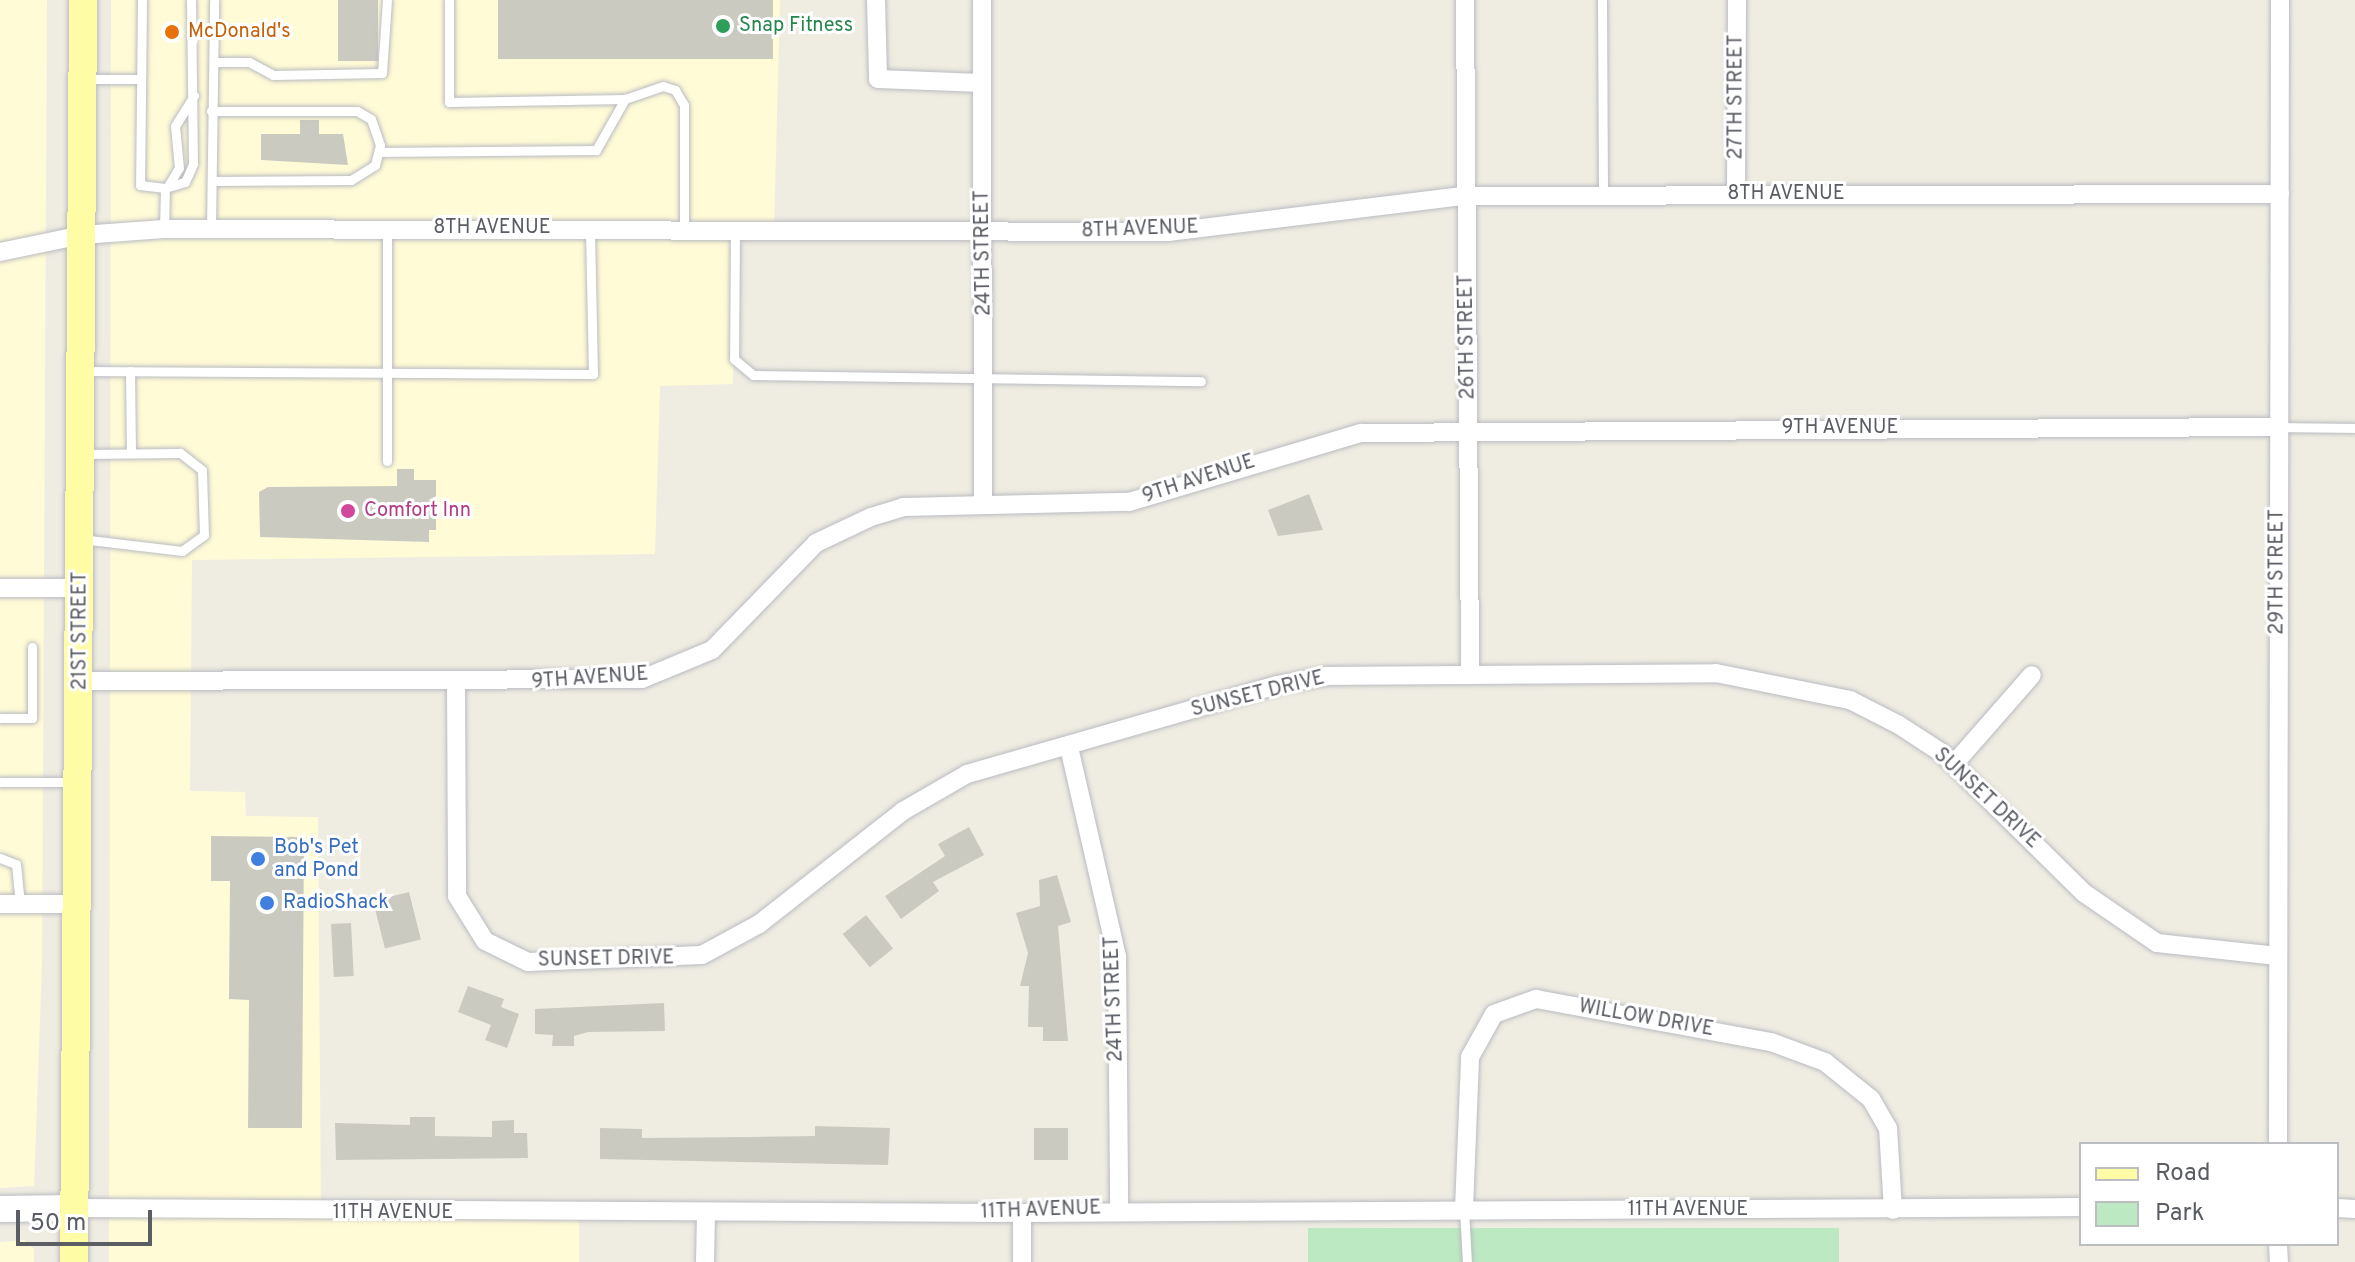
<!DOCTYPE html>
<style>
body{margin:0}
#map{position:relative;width:2355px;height:1262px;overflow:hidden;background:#efede2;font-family:Overpass,sans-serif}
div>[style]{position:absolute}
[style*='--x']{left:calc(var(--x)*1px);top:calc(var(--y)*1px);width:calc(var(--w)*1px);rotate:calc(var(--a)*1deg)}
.commercial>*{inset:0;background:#fffbd6}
.green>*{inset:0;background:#bce9c2;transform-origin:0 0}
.building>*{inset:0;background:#cbcac1;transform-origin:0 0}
.roads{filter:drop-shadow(0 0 2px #babbc2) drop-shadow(0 0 2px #babbc2)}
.service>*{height:9px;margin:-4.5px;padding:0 4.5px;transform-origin:4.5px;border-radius:4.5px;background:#fff}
.minor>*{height:18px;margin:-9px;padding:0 9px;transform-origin:9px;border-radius:9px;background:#fff}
.secondary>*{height:26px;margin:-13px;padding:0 13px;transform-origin:13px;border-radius:13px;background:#fff}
.primary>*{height:28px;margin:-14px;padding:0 14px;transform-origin:14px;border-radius:14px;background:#fffca6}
.dots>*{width:22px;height:22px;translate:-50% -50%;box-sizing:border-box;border:4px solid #fff;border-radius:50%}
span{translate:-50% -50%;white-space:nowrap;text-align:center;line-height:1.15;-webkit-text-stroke:6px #fff;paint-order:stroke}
.leisure-label{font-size:20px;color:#27864d}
.left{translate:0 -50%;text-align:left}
.food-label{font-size:20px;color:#c56008}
.street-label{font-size:20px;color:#5a5d64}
.hotel-label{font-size:20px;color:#b23c85}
.shop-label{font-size:20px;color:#366cbe}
.legend{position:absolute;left:2079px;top:1142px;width:260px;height:104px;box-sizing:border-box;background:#fff;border:2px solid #bdbec1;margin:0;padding:10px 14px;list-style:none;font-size:24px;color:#5a5d64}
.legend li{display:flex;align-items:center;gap:16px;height:40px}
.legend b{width:40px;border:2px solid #bdbec1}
.scale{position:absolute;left:16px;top:1210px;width:136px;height:36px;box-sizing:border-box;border:4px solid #5a5d64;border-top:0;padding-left:10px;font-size:24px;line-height:28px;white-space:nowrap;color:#5a5d64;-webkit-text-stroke:6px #fff;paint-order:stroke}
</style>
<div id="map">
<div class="commercial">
<div style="clip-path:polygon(0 0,47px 0,42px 964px,34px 1186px,0 1188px)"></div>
<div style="clip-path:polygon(111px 0,780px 0,774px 231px,735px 230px,733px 384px,660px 386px,655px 554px,192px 560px,190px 791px,245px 792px,246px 816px,318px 817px,321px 1212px,579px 1213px,579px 1262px,109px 1262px)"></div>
<div style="clip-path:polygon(24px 1240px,34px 1249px,34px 1262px,0 1262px,0 1242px)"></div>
</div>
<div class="green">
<div style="left:1308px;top:1228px;width:531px;height:34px"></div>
</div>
<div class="building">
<div style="left:338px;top:0;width:40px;height:61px"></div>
<div style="left:498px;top:0;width:275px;height:59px"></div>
<div style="clip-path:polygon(300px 120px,319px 120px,319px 134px,343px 134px,348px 165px,261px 160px,261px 134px,300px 134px)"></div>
<div style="clip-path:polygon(397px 469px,414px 469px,414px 480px,436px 480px,436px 530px,429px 530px,429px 542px,260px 537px,259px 492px,268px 487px,397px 486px)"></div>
<div style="clip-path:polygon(1309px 494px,1323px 530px,1278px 536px,1268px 510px)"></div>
<div style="clip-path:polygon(969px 827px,984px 855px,933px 882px,939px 891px,901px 919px,885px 896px,945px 856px,938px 844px)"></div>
<div style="clip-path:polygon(211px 836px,304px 837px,302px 1128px,248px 1128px,249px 1000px,229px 999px,230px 881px,211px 881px)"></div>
<div style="clip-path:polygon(1057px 875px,1071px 922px,1058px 926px,1068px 1041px,1043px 1041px,1043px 1027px,1028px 1027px,1029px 986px,1020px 986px,1028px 953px,1016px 913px,1040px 906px,1039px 880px)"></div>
<div style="left:409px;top:892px;width:49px;height:37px;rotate:76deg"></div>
<div style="left:866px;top:915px;width:43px;height:30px;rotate:51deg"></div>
<div style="left:351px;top:923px;width:53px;height:20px;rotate:87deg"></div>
<div style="clip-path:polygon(468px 986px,504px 999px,501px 1007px,519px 1014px,507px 1048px,485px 1040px,491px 1025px,458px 1012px)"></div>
<div style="clip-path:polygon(664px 1003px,665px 1031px,588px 1032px,574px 1036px,574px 1046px,552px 1046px,553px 1035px,535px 1034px,535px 1009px)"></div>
<div style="clip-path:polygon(410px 1117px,435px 1117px,435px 1136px,492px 1137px,492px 1121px,514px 1120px,514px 1133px,527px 1133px,528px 1158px,336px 1160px,335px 1123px,410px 1125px)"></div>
<div style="clip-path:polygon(815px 1126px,890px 1128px,888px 1165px,600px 1159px,600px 1128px,642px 1129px,642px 1138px,754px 1137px,815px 1136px)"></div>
<div style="left:1034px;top:1128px;width:34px;height:32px"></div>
</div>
<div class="roads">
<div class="service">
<div style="--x:142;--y:0;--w:185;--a:90.6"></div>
<div style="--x:140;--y:185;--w:25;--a:7"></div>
<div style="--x:165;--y:188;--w:41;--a:91.4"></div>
<div style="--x:449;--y:0;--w:102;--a:90"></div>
<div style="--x:449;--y:102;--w:176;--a:-1"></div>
<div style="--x:625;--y:99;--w:40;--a:-18.9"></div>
<div style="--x:663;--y:86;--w:13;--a:18"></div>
<div style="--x:675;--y:90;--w:17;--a:59"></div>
<div style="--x:684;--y:105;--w:123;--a:90"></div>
<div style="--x:1602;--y:0;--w:195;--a:89.7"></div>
<div style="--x:214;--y:62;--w:35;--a:0"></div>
<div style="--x:249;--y:62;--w:27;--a:28"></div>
<div style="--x:273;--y:75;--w:109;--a:-1.1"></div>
<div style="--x:382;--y:73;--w:73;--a:-86.1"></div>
<div style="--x:86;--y:79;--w:55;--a:0"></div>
<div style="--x:211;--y:111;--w:146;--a:0"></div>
<div style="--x:357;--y:111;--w:16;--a:30"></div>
<div style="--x:371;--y:119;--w:28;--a:71"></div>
<div style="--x:380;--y:145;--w:21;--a:104"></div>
<div style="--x:375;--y:165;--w:28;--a:148"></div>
<div style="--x:351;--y:180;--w:139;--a:179.6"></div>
<div style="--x:379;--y:152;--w:217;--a:-0.5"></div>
<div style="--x:596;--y:150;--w:59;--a:-60.4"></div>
<div style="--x:168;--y:186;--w:21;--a:-59"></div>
<div style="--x:179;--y:168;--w:42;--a:-95.4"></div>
<div style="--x:175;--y:126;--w:36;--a:-58"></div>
<div style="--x:165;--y:188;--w:21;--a:-17"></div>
<div style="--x:185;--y:182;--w:20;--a:-66"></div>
<div style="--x:193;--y:164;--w:164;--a:-90.7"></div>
<div style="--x:211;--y:228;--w:228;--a:-89.2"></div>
<div style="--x:735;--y:230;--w:129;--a:90.4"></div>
<div style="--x:734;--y:359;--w:25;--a:40"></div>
<div style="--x:753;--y:375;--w:448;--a:0.8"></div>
<div style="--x:82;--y:371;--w:511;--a:0.34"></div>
<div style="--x:593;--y:374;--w:147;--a:-91.2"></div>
<div style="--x:130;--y:371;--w:82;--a:89.3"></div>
<div style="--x:2277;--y:427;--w:78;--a:0.7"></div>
<div style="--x:387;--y:461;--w:232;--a:-90"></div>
<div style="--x:81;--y:539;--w:102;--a:6.8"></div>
<div style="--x:182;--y:551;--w:27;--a:-36"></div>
<div style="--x:204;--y:535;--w:65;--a:-91.8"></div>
<div style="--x:202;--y:470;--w:28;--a:-142"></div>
<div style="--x:180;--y:453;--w:97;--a:179.4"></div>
<div style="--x:0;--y:718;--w:32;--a:0"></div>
<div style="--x:32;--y:718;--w:71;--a:-90"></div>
<div style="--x:0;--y:782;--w:73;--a:0"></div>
<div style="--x:0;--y:858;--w:17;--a:21"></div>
<div style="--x:16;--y:864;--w:41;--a:84.4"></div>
<div style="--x:1464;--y:1209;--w:53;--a:86.8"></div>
</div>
<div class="minor">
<div style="--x:876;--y:0;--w:79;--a:88.5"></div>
<div style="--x:878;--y:79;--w:103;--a:2.2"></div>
<div style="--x:982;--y:0;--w:505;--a:89.89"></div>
<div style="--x:1465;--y:0;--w:674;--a:89.57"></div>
<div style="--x:1736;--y:194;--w:194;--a:-89.7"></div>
<div style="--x:0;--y:252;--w:84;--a:-11.7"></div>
<div style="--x:82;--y:235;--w:82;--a:-4.2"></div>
<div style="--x:164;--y:229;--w:1005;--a:0.17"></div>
<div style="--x:1169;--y:232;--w:297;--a:-7"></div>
<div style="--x:1464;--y:196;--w:816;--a:-0.14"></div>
<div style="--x:0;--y:588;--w:81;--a:0"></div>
<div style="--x:81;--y:681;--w:561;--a:-0.2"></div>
<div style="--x:642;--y:679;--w:76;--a:-22.5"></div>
<div style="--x:712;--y:650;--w:149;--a:-45.8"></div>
<div style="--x:816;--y:543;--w:61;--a:-25.3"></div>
<div style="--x:871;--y:517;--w:34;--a:-17"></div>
<div style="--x:903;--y:507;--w:226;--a:-1.3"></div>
<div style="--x:1129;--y:502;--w:242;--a:-16.6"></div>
<div style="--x:1361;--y:433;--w:916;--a:-0.38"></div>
<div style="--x:456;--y:684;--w:212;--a:89.7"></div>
<div style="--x:457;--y:896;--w:53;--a:58.1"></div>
<div style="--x:485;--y:941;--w:48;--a:26"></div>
<div style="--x:528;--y:962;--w:174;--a:-2.3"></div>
<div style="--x:702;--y:955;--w:65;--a:-28.5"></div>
<div style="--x:759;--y:924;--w:183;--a:-38.1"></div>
<div style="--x:903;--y:811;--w:74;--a:-30"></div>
<div style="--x:967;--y:774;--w:323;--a:-16"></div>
<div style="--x:1277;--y:685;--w:51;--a:-10.2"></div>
<div style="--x:1327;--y:676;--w:389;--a:-0.4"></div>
<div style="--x:1716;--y:673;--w:137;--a:11.4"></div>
<div style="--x:1850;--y:700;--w:55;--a:27"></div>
<div style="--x:1899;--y:725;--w:51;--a:33.1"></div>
<div style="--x:1942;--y:753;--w:199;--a:44.6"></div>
<div style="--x:2084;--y:893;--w:88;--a:34.4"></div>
<div style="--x:2157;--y:943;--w:121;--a:6.2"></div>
<div style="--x:1069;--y:747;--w:214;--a:77.1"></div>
<div style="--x:1117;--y:956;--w:252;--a:89.5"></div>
<div style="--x:1954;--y:764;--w:118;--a:-48.8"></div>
<div style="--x:0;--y:904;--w:79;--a:0"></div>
<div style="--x:2278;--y:1144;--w:1144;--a:-89.9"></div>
<div style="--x:75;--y:1208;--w:947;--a:0.3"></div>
<div style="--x:1022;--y:1213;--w:1059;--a:-0.32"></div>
<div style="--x:2337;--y:1208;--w:18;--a:3"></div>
<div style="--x:1464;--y:1209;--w:152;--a:-87.7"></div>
<div style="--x:1470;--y:1057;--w:49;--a:-60.8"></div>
<div style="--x:1494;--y:1014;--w:45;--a:-19.7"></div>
<div style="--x:1536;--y:999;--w:239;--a:10.4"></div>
<div style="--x:1771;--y:1042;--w:58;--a:20.3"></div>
<div style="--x:1825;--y:1062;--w:59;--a:38.8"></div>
<div style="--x:1871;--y:1099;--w:34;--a:60"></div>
<div style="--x:1888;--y:1128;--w:82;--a:86.5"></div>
<div style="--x:2278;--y:1244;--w:18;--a:87"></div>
<div style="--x:705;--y:1262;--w:49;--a:-88.8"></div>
<div style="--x:1022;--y:1262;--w:49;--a:-90"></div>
</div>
<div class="secondary">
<div style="--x:0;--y:1209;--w:75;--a:-0.8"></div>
</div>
<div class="primary">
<div style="--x:74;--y:1262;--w:1262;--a:-89.59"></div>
</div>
</div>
<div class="dots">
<div style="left:723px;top:26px;background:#2e9e5b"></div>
<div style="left:172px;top:32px;background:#e8710a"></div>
<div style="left:348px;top:511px;background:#d1479c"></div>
<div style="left:258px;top:859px;background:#3f7fe0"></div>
<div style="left:267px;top:903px;background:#3f7fe0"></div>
</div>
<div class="leisure-label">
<span class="left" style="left:739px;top:26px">Snap Fitness</span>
</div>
<div class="food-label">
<span class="left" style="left:188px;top:32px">McDonald's</span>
</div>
<div class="street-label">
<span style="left:1737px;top:97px;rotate:-90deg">27TH STREET</span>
<span style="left:1786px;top:194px">8TH AVENUE</span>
<span style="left:492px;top:228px">8TH AVENUE</span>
<span style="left:1140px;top:230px;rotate:-2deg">8TH AVENUE</span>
<span style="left:984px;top:253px;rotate:-91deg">24TH STREET</span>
<span style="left:1468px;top:337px;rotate:-91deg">26TH STREET</span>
<span style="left:1840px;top:428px">9TH AVENUE</span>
<span style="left:1199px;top:480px;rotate:-18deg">9TH AVENUE</span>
<span style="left:2278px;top:572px;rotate:-90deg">29TH STREET</span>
<span style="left:81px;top:631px;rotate:-90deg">21ST STREET</span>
<span style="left:590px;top:679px;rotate:-4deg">9TH AVENUE</span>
<span style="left:1258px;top:695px;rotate:-14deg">SUNSET DRIVE</span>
<span style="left:1986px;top:799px;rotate:43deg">SUNSET DRIVE</span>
<span style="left:606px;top:960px;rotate:-1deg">SUNSET DRIVE</span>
<span style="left:1115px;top:999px;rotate:-92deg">24TH STREET</span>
<span style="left:1646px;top:1019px;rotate:10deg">WILLOW DRIVE</span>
<span style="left:1688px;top:1210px">11TH AVENUE</span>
<span style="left:1041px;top:1211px;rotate:-2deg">11TH AVENUE</span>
<span style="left:393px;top:1213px">11TH AVENUE</span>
</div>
<div class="hotel-label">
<span class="left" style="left:364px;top:511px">Comfort Inn</span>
</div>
<div class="shop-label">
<span class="left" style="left:274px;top:860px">Bob's Pet<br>and Pond</span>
<span class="left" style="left:283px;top:903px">RadioShack</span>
</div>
<ul class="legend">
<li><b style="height:10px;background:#fffca6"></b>Road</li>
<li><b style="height:22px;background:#bce9c2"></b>Park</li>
</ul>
<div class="scale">50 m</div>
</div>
